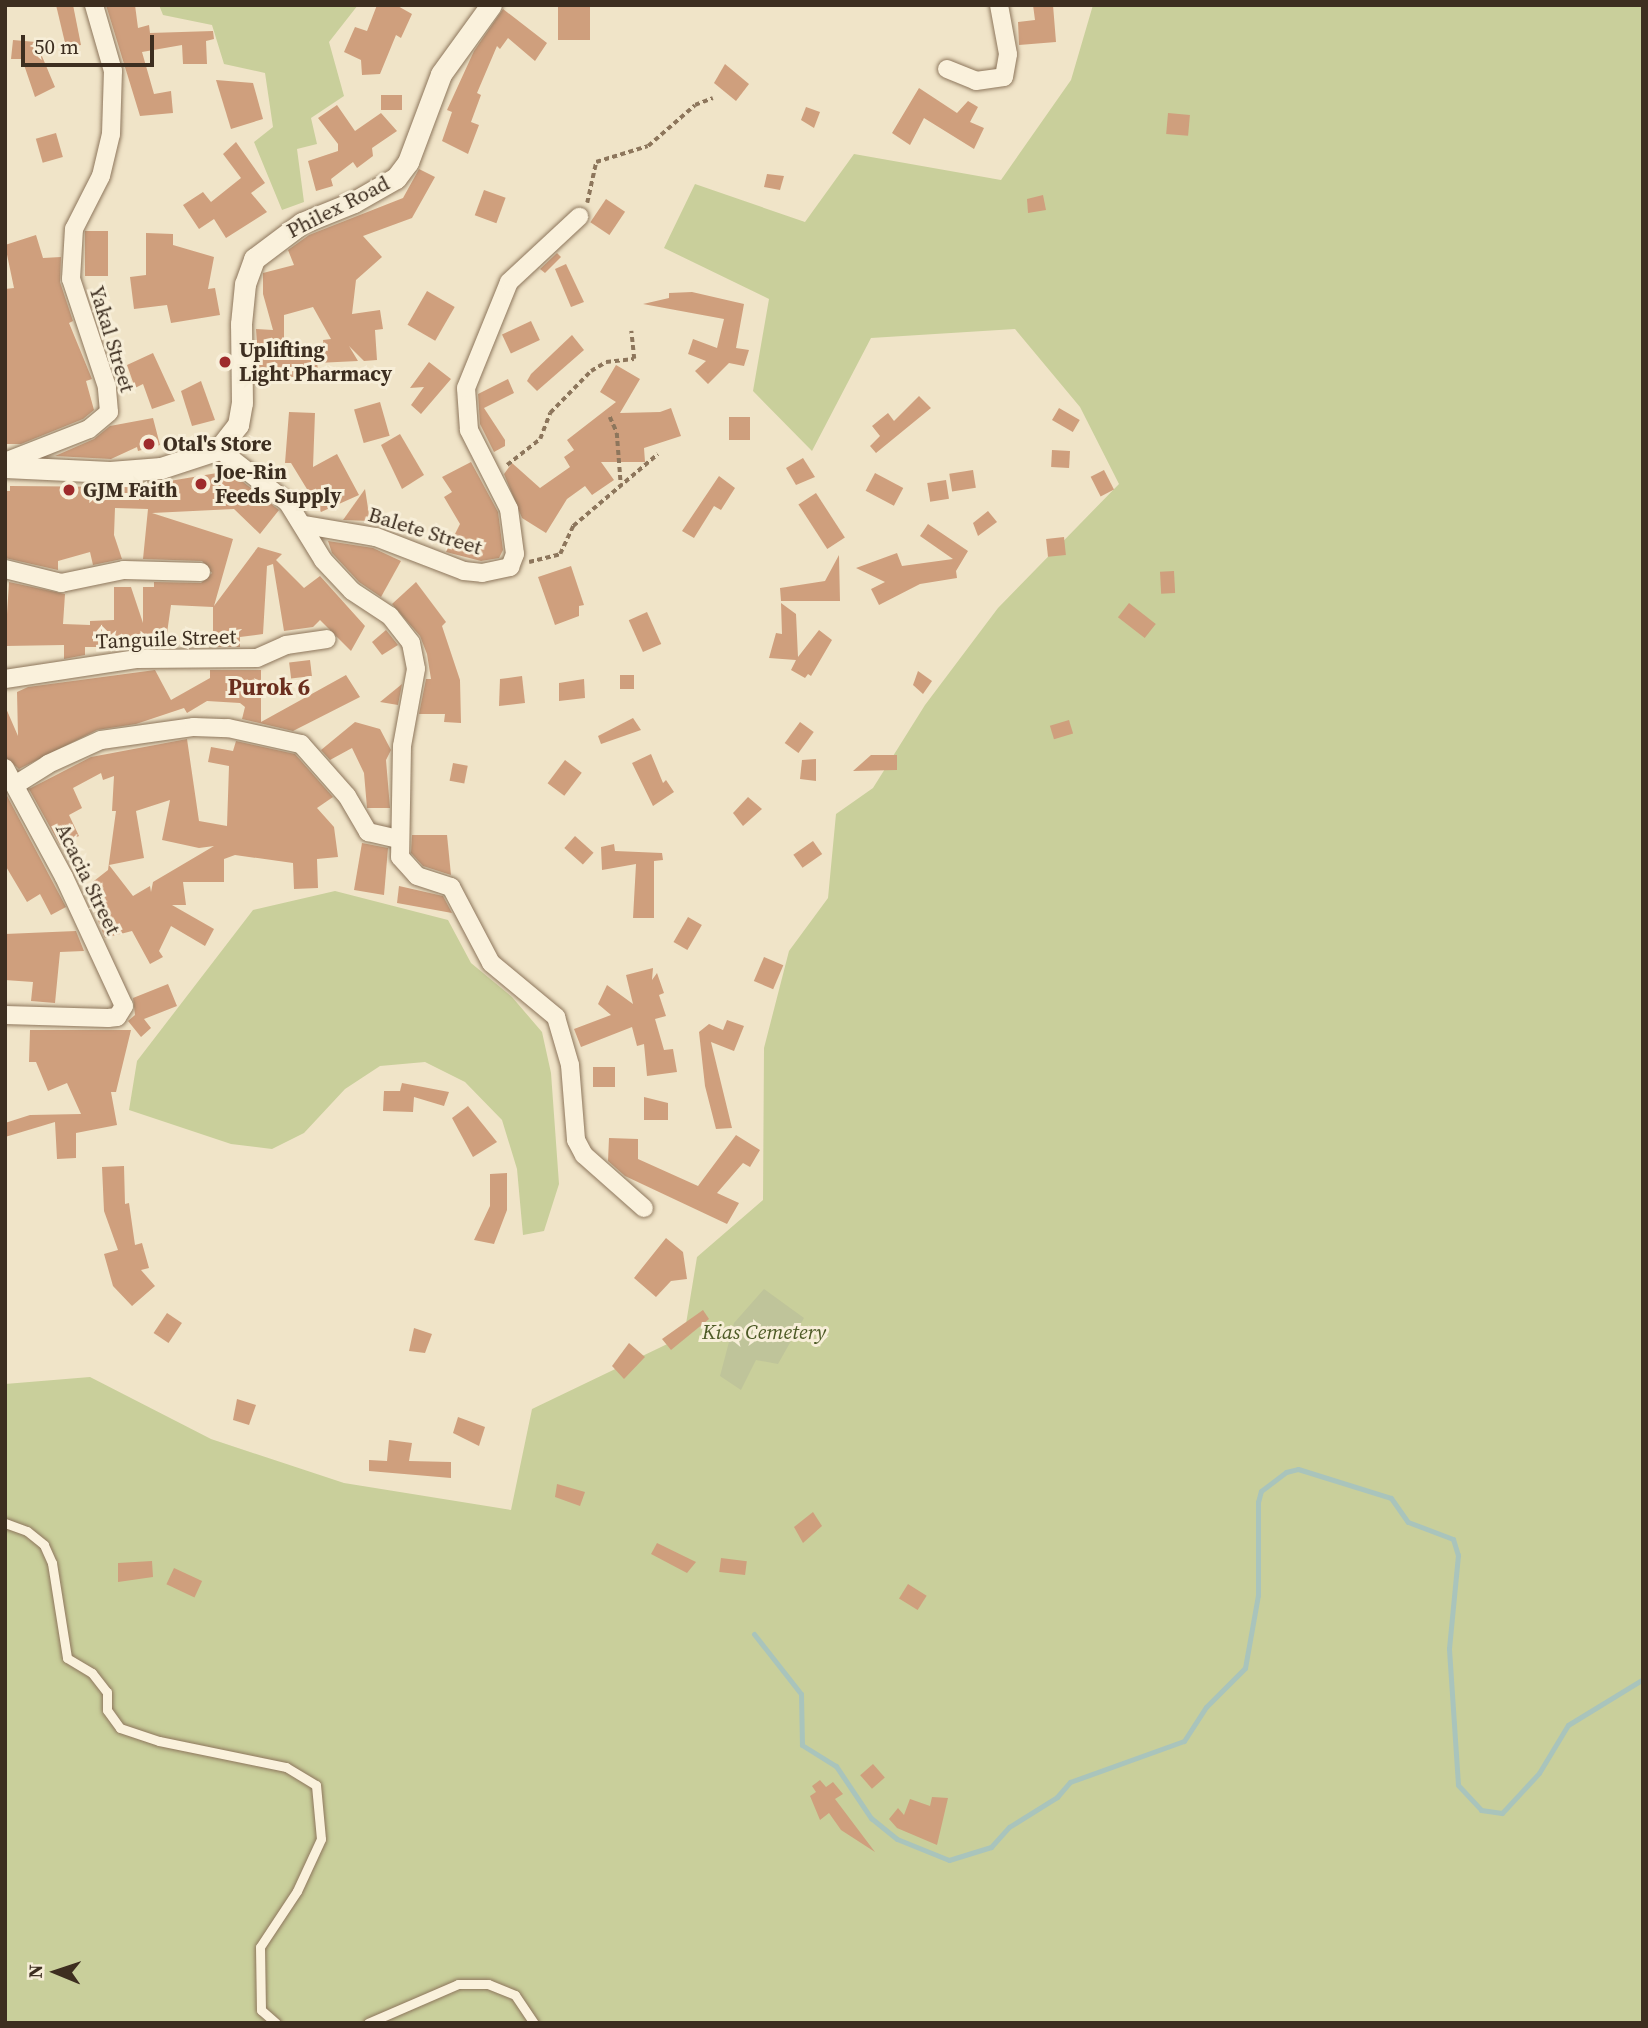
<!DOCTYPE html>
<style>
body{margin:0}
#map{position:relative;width:1648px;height:2028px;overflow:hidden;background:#f0e4c8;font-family:"Source Serif 4",serif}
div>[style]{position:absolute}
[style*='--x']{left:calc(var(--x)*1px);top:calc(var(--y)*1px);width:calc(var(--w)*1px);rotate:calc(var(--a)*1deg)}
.green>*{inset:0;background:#c9cf9b}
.cemetery>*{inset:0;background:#bfc49a}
.stream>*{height:5px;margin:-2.5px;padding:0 2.5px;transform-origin:2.5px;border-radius:2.5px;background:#a9c4bc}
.building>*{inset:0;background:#cf9f7d;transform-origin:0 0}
.path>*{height:3.5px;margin-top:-1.75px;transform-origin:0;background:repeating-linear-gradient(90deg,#8d765c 0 5px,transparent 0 8.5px)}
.roads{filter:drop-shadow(0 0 2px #8d765c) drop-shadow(0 0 2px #8d765c)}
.service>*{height:9px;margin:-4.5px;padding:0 4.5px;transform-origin:4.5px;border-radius:4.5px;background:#faf1dc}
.minor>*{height:18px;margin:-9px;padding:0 9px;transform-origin:9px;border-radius:9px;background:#faf1dc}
.tertiary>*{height:21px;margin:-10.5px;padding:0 10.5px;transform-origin:10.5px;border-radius:10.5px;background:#faf1dc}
.dots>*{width:19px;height:19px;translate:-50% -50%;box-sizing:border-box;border:4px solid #f7eed8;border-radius:50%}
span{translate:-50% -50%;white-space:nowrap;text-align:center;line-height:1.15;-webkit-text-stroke:6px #f7eed8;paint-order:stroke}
.street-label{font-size:21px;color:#3d2e20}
.poi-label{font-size:21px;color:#3d2e20;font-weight:700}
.left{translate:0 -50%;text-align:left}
.park-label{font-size:21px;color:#4d5a26;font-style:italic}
.neighbourhood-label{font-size:23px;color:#6b2e1e;font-weight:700}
.frame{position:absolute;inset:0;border:7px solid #3d2e20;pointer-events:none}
.north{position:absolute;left:21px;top:1937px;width:70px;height:70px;-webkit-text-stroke:5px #f7eed8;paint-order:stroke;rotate:272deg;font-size:19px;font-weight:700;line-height:28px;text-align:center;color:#3d2e20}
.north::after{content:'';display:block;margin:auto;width:24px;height:32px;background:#3d2e20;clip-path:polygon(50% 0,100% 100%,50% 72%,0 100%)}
.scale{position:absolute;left:21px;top:35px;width:133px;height:32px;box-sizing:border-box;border:4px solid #3d2e20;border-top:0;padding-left:9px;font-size:21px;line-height:24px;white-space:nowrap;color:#3d2e20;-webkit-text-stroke:5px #f7eed8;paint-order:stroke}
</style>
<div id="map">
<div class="green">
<div style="clip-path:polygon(159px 5px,358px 5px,329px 42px,344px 96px,311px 118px,317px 144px,297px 149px,304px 202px,282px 210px,254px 142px,273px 127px,265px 73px,224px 64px,212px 25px,163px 15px)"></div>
<div style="clip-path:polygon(1093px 5px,1643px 5px,1643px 2023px,5px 2023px,5px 1384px,90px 1377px,211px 1439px,344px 1483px,511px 1510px,532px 1409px,684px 1336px,697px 1257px,763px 1200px,764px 1048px,789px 951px,828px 898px,836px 814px,873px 788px,925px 705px,998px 608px,1119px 484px,1080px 407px,1015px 329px,871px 338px,812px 451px,753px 391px,769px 299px,664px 248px,695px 184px,805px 222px,854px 154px,1001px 180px,1071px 80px)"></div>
<div style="clip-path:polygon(335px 891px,448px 920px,471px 963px,512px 997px,542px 1032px,551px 1073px,559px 1184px,544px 1231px,523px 1235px,517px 1169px,502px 1120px,465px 1082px,425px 1062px,380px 1066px,345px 1089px,304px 1133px,272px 1149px,231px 1144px,129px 1110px,137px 1061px,253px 910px)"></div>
</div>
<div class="cemetery">
<div style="clip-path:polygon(764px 1289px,804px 1318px,778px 1364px,756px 1360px,741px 1390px,720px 1376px,734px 1323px)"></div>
</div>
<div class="stream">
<div style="--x:754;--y:1634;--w:76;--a:51.9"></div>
<div style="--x:801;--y:1694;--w:51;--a:88.9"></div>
<div style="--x:802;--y:1745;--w:40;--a:32"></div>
<div style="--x:836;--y:1766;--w:63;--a:56.1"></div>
<div style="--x:871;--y:1818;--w:33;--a:39"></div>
<div style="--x:897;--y:1839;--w:56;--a:22"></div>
<div style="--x:949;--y:1860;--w:44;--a:-17.2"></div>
<div style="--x:991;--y:1847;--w:27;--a:-48"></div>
<div style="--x:1009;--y:1827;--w:57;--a:-32"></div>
<div style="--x:1057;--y:1797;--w:20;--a:-49"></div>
<div style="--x:1070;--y:1782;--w:121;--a:-19.8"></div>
<div style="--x:1184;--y:1741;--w:40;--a:-57.1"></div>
<div style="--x:1206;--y:1707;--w:55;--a:-45"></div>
<div style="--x:1245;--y:1668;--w:74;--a:-79.9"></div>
<div style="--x:1258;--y:1595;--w:93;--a:-90"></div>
<div style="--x:1258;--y:1502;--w:11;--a:-75"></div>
<div style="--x:1261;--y:1491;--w:31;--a:-37"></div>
<div style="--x:1286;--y:1472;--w:12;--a:-14"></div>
<div style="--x:1298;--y:1469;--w:97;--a:17.3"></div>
<div style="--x:1391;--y:1498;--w:29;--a:55"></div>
<div style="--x:1408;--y:1522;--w:48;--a:20.7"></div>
<div style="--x:1453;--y:1539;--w:17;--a:73"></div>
<div style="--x:1458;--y:1555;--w:94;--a:95.5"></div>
<div style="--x:1449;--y:1649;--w:136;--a:86.2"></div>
<div style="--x:1458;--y:1785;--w:34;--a:47"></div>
<div style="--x:1481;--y:1810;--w:21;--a:8"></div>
<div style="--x:1502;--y:1813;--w:54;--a:-47.2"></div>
<div style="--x:1539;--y:1773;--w:56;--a:-58.9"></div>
<div style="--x:1568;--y:1725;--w:88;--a:-31.5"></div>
</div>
<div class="building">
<div style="clip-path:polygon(56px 5px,73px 5px,81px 45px,66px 47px)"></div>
<div style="clip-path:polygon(106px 5px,135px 5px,138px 28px,149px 25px,150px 33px,213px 31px,214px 39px,206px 41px,207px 64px,183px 64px,182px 45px,142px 52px,154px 94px,171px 91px,173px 113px,140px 116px)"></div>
<div style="clip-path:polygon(377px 5px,396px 5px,412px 14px,401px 38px,396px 35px,380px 74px,362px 75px,361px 60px,344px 52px,355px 27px,367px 31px)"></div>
<div style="left:558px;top:5px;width:32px;height:35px"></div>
<div style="clip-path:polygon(1033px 5px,1053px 5px,1056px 42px,1019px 45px,1018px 22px,1035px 20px)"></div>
<div style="clip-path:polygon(503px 9px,547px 43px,535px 61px,508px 38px,500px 49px,497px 46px,477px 93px,481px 95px,471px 122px,479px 125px,468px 154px,442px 141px,452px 112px,447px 110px,474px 51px)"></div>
<div style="clip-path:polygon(13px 40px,36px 42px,55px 87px,35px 97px,22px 59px,11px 59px)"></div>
<div style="clip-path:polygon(725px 64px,749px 84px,736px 101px,714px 83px)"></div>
<div style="clip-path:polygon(216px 80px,253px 83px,263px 119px,231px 129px)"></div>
<div style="clip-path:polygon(919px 88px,957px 113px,968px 101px,978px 107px,970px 122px,984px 128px,974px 149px,924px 118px,910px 145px,892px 133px)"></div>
<div style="left:381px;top:95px;width:21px;height:15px"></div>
<div style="clip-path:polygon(337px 105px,355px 131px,381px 113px,397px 131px,372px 148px,373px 156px,357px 168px,353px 162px,331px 179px,333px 186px,316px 191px,308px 161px,338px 151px,338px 144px,318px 118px)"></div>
<div style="clip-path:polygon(806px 107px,820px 112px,814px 128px,801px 120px)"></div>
<div style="left:1168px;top:113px;width:22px;height:21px;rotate:5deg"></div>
<div style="left:56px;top:133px;width:25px;height:21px;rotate:74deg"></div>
<div style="clip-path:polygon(236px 142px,265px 183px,251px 193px,267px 212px,226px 238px,214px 219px,199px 229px,183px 205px,203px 192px,211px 202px,241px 178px,223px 154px)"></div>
<div style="clip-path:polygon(evenodd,419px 169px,435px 177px,412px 218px,363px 236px,382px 257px,356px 280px,352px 314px,380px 310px,383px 329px,375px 330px,377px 360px,364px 361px,349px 346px,358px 361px,317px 363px,319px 375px,260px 385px,256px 329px,273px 330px,263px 294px,263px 273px,294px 265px,288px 250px,309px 235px,403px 198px,419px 169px,313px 307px,331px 339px,323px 340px,324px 348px,284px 352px,284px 315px,313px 307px)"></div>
<div style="clip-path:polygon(767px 174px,784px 176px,780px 190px,764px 187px)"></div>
<div style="left:484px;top:190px;width:23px;height:27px;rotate:20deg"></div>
<div style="clip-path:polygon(1043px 195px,1046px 210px,1028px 213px,1027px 199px)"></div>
<div style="left:606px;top:199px;width:23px;height:28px;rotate:34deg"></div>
<div style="left:108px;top:231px;width:45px;height:23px;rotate:90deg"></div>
<div style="clip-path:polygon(146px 233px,173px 234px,173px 245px,214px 257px,208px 289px,215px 288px,220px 315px,171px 323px,167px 305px,134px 309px,130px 277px,146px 275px)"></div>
<div style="clip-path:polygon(36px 235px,43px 258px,61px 257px,60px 282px,73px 321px,69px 323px,92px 379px,86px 381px,94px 410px,83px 419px,21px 444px,5px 444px,5px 289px,14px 288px,5px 245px)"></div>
<div style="clip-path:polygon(557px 253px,561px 257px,545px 273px,540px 269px)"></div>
<div style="clip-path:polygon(566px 264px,584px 302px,571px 307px,555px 269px)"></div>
<div style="left:427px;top:291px;width:32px;height:39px;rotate:30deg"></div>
<div style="clip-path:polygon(692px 292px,744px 304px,736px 348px,749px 350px,744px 366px,729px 363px,708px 384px,695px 371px,706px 361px,688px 354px,693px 339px,717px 348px,724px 319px,643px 304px,669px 298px,669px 293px)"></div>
<div style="left:531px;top:321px;width:21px;height:32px;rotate:65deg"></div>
<div style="clip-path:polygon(572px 335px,584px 350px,537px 391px,527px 381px,531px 374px)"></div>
<div style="clip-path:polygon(153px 353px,175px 401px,152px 409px,143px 384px,135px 388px,127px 365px)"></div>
<div style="clip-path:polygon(429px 362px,451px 379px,421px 414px,411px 405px,424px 387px,410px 388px)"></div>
<div style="clip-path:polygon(616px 365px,640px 379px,620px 413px,660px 412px,671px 408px,681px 436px,644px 448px,645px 462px,601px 462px,614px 480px,592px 495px,585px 486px,567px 499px,546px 533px,522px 518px,504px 474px,512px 463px,540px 488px,570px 467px,564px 457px,574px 450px,567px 440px,616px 402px,600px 392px)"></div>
<div style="clip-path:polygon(508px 379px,514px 393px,484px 408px,505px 440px,505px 446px,494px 452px,480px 424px,478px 394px)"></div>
<div style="clip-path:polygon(201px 381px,215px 420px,192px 426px,181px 391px)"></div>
<div style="clip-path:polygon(919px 396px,931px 408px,876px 453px,870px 446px,880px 436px,872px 426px,888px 413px,894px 421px)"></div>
<div style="left:380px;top:402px;width:35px;height:27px;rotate:74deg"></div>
<div style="left:1059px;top:408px;width:24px;height:14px;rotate:30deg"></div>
<div style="clip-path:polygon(289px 412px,315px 413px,313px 467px,337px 454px,359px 495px,321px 512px,291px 463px,285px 463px)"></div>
<div style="left:750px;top:417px;width:23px;height:21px;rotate:90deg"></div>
<div style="clip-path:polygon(153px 418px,160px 445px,138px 451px,137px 447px,111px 459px,55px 456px,94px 439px,110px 426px)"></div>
<div style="clip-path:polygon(400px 434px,424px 475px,402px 489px,381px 445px)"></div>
<div style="left:1052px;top:450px;width:18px;height:17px;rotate:3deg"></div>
<div style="clip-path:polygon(803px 458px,815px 477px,796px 485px,786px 468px)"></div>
<div style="clip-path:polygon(471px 462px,498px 512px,503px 550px,499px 558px,481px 561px,446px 552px,460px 524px,444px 497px,452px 492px,442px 477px)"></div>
<div style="left:973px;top:470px;width:18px;height:24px;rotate:81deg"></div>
<div style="left:1104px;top:470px;width:22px;height:15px;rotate:63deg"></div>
<div style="clip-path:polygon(229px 471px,279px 510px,260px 534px,234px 509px,152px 513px,233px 539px,214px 606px,258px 547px,282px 554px,276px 560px,304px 588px,320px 576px,365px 626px,351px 651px,320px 620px,313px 627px,284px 631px,273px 564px,267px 566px,263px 634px,240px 637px,240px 647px,213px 647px,213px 607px,171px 605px,165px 647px,85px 647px,85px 655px,64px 659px,64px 645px,5px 646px,9px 582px,65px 594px,63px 624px,90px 625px,90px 621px,114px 620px,114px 587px,131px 587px,143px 623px,143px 587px,154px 587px,154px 582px,201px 583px,212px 573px,202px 561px,143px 559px,148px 509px,115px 508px,114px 535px,122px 559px,93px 565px,90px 552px,58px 561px,58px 570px,5px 558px,5px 491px,10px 491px,10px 486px,134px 487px)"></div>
<div style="left:875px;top:473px;width:32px;height:20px;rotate:28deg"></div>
<div style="clip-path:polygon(719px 476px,735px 488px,721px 510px,714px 506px,694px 538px,682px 531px)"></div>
<div style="left:946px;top:480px;width:19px;height:19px;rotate:81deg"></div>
<div style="clip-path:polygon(365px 489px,370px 521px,343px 520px)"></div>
<div style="left:816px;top:493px;width:53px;height:21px;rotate:57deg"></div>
<div style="clip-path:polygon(988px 511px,997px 522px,978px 536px,973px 523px)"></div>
<div style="clip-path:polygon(928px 524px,968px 551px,956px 571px,957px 578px,920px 584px,879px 605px,871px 589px,885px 582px,856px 568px,897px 553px,902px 566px,953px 559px,920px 536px)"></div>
<div style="left:1064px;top:537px;width:18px;height:18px;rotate:84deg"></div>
<div style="clip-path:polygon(328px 541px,373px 548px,401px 561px,381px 597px,359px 582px,332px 553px)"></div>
<div style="clip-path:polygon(839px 555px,840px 601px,781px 601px,780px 588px,825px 581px)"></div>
<div style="clip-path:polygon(571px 566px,584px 605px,579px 606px,579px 616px,555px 625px,538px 577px)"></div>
<div style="left:1174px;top:571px;width:22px;height:14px;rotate:87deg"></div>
<div style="clip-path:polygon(416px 582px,446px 622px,442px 626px,460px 680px,461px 723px,444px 722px,445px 714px,419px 714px,426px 679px,431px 679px,427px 654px,420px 636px,392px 604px)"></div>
<div style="clip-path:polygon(781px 603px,796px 614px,798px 657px,819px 630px,832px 640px,811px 676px,808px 674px,805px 678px,791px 670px,796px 660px,769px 658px,776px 633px,782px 634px)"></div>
<div style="left:1129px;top:603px;width:34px;height:18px;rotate:38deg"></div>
<div style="left:647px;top:612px;width:35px;height:20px;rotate:66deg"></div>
<div style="clip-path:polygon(386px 630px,398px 645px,382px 655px,372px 642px)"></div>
<div style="left:310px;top:660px;width:16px;height:21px;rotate:83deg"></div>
<div style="clip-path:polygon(155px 670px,171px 700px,210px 678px,210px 670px,261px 670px,261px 722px,346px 675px,360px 697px,293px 731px,242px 719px,245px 707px,240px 703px,207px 701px,187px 713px,184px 708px,136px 724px,97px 730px,19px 769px,5px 757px,5px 706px,18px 736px,17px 692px,28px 687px)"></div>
<div style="clip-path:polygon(918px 671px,932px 681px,923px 694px,913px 685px)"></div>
<div style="left:620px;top:675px;width:14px;height:14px"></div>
<div style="clip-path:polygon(522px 676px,525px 703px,499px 706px,500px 679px)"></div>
<div style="clip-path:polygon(584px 679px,585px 698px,559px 701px,559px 683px)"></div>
<div style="clip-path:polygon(402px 684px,398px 705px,380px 702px)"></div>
<div style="clip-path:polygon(633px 718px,641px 730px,601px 744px,598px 736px)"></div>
<div style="left:1069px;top:720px;width:14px;height:20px;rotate:73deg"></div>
<div style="clip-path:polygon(355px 722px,380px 729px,391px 750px,386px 760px,390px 808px,367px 808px,364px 773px,352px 748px,330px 760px,321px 750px)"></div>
<div style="left:800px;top:722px;width:17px;height:26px;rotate:36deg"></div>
<div style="clip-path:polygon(evenodd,187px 739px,199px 821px,227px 826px,229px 766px,208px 762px,211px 747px,233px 751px,236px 741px,295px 754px,333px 797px,317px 808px,334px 827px,338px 857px,317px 859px,318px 888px,294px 889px,293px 863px,235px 855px,224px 859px,224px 882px,183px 882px,186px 905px,172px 905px,214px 929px,205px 946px,171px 926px,159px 951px,163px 957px,150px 964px,132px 931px,105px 938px,85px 888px,108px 870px,116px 811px,112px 811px,114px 776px,103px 780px,101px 773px,73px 788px,82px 808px,69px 815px,79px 836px,60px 845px,29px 789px,91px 757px,187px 739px,170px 800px,162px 840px,199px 848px,214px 846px,153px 882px,151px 892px,150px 886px,133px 896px,109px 865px,144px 858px,136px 811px,170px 800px)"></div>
<div style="clip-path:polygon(651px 754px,663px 783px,666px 780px,674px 792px,653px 806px,632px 763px)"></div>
<div style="clip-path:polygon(871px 755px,897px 755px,897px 770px,853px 771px)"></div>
<div style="clip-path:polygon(816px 759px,816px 781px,800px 779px,802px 760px)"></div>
<div style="left:565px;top:760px;width:21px;height:29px;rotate:37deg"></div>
<div style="left:453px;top:763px;width:15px;height:18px;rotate:11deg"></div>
<div style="clip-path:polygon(5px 792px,66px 907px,51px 915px,40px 894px,27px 902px,5px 865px)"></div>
<div style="clip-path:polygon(748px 797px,762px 809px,743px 826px,733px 813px)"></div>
<div style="clip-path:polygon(412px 835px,447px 835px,451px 875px,423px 866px,411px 853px)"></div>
<div style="left:575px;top:836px;width:25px;height:16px;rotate:42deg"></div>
<div style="left:813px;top:841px;width:16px;height:24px;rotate:55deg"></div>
<div style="clip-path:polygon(362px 843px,388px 848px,384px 895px,354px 890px)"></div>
<div style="clip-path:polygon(614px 844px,615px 851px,662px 853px,663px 860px,654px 861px,654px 918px,633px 918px,636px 864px,602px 870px,601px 847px)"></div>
<div style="clip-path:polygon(399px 886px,443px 896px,452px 913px,397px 903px)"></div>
<div style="left:688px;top:917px;width:16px;height:29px;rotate:30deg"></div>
<div style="clip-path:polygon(76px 931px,84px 951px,60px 952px,55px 1003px,31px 1001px,33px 982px,5px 980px,5px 934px)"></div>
<div style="left:764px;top:957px;width:21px;height:26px;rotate:23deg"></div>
<div style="clip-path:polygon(653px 968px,652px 980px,657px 973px,664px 993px,659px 995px,666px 1016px,655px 1019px,664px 1050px,673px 1049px,677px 1072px,647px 1076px,644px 1044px,637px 1046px,632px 1027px,581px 1047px,574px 1029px,611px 1015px,598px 1004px,607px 985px,633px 1004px,626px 975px)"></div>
<div style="clip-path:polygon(168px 984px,177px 1006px,144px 1019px,151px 1028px,141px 1037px,128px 1021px,135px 1015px,133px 998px)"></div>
<div style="clip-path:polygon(727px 1020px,744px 1026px,734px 1051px,711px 1042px,732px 1128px,716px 1129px,705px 1086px,699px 1032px,709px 1024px,723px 1030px)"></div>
<div style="clip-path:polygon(30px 1030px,131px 1030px,116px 1092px,111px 1092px,117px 1125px,76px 1133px,76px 1158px,57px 1159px,55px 1122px,5px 1137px,5px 1123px,30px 1115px,81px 1114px,67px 1083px,48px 1091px,36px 1062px,29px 1062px)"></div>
<div style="left:593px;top:1067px;width:22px;height:20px"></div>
<div style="clip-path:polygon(402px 1083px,449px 1092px,444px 1106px,414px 1097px,413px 1112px,383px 1111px,384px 1091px,400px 1091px)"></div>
<div style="clip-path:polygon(644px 1097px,668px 1103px,668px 1120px,644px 1120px)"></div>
<div style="clip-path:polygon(468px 1106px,497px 1142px,473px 1157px,452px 1118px)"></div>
<div style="clip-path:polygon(736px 1135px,760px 1150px,750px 1167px,743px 1163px,717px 1193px,739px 1203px,727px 1224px,625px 1176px,608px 1161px,609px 1138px,638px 1139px,638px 1159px,698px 1186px)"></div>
<div style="clip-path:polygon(124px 1166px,125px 1204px,129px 1203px,135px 1245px,142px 1243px,149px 1268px,141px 1270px,155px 1286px,132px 1306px,113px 1286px,104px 1254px,118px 1250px,104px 1211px,102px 1167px)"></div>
<div style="clip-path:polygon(507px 1173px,507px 1210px,494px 1244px,474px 1240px,490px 1206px,490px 1174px)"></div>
<div style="clip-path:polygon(666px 1238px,683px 1252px,687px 1279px,671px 1281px,656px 1297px,634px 1278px)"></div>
<div style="clip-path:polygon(703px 1310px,709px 1319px,671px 1350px,662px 1339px)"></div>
<div style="left:167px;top:1313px;width:18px;height:24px;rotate:34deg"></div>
<div style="clip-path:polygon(414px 1328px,432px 1334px,425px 1353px,409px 1351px)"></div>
<div style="clip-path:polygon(629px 1343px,645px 1357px,624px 1379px,612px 1366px)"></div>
<div style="clip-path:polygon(237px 1399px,256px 1405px,249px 1425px,233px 1420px)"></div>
<div style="clip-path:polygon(458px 1417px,485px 1427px,479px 1446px,453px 1433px)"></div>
<div style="clip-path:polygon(389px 1440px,412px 1443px,409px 1461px,451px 1462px,451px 1478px,369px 1471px,369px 1460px,387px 1461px)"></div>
<div style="clip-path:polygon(557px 1484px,585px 1492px,580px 1506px,555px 1497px)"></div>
<div style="clip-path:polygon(813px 1512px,822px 1526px,803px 1543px,794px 1527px)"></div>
<div style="clip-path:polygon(657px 1543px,696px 1562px,687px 1573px,651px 1554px)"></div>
<div style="left:721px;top:1558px;width:26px;height:14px;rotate:7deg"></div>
<div style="clip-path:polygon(152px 1561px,153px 1577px,118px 1582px,118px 1563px)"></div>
<div style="left:174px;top:1568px;width:31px;height:18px;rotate:25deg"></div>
<div style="left:908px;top:1584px;width:22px;height:17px;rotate:32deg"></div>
<div style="left:873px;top:1764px;width:18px;height:17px;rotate:49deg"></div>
<div style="clip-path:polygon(820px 1780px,826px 1787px,833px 1782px,843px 1794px,835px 1799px,875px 1852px,841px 1830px,829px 1813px,820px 1820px,810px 1796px,816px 1792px,812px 1786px)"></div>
<div style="clip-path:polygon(932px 1797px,948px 1798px,937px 1845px,897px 1828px,889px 1819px,898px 1808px,904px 1815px,910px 1799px,930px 1806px)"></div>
</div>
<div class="path">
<div style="--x:587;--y:203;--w:42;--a:-77.6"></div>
<div style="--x:596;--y:162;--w:54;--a:-17.1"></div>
<div style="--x:648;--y:146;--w:62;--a:-41.1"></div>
<div style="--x:695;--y:105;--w:19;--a:-21"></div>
<div style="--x:610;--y:417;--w:17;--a:66"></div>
<div style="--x:617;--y:433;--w:52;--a:85.6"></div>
<div style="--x:507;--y:465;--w:42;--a:-38.2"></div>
<div style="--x:540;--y:439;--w:28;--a:-69"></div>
<div style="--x:550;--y:413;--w:59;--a:-45.7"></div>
<div style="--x:591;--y:371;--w:17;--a:-31"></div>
<div style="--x:606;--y:362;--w:28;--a:-6"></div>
<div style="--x:634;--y:359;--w:28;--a:-96"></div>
<div style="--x:529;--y:562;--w:32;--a:-14"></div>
<div style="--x:560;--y:554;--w:31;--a:-65"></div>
<div style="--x:573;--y:526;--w:111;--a:-40.3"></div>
</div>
<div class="roads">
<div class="service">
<div style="--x:5;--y:1523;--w:23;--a:20"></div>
<div style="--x:27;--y:1531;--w:22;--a:39"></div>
<div style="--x:44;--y:1545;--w:20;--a:66"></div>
<div style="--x:52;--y:1563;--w:96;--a:81"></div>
<div style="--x:67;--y:1658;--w:29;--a:31"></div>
<div style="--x:92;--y:1673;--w:24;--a:52"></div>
<div style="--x:107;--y:1692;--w:18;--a:90"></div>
<div style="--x:107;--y:1710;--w:22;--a:54"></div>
<div style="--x:120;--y:1728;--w:41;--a:18.4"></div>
<div style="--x:159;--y:1741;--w:130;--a:11.6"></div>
<div style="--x:286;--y:1767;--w:35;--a:31"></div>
<div style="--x:316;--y:1785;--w:54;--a:84.7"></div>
<div style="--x:321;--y:1839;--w:57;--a:114.8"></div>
<div style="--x:297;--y:1891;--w:67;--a:123.5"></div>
<div style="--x:260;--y:1947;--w:63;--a:89.1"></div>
<div style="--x:261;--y:2010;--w:20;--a:41"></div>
<div style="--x:368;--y:2023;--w:98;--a:-23.4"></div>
<div style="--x:458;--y:1984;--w:30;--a:0"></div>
<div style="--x:488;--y:1984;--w:29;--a:22"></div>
<div style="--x:515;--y:1995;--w:34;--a:56"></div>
</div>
<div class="minor">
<div style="--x:947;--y:69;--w:31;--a:22"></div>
<div style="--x:976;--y:81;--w:28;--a:-8"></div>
<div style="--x:1004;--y:77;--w:23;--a:-80"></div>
<div style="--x:1008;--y:54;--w:50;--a:-100.4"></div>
<div style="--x:219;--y:449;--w:88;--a:38"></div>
<div style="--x:288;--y:503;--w:67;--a:58.4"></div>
<div style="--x:323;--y:560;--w:42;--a:46.9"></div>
<div style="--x:352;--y:591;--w:45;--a:33.3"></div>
<div style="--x:390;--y:616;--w:34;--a:52"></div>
<div style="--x:411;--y:643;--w:26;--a:79"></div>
<div style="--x:416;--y:669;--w:78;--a:100.3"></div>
<div style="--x:402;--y:746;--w:111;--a:91"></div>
<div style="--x:400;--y:857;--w:25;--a:48"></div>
<div style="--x:417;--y:876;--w:36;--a:18"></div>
<div style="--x:451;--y:887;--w:86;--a:62.2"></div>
<div style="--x:491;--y:963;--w:85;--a:39.7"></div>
<div style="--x:556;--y:1017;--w:50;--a:73.7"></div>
<div style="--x:570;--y:1065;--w:75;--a:85.4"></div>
<div style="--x:576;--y:1140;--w:17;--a:62"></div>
<div style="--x:584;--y:1155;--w:80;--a:41.5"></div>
<div style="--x:5;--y:462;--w:90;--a:-21.4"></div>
<div style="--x:89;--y:429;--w:26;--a:-40"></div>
<div style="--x:109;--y:412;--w:25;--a:-95"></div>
<div style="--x:107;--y:387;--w:114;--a:-108.4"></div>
<div style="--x:71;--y:279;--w:50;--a:-86.6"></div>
<div style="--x:74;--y:229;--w:59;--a:-63"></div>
<div style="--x:101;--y:176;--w:43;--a:-76.6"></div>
<div style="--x:111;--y:134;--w:63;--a:-88.2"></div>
<div style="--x:113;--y:71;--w:69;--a:-106.1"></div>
<div style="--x:305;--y:525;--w:72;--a:9.6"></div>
<div style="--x:376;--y:537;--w:94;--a:21.1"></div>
<div style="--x:464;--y:571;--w:18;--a:6"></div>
<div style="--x:482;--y:573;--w:29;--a:-12"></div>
<div style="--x:510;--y:567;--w:14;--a:-69"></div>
<div style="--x:515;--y:554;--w:45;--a:-97.6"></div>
<div style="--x:509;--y:509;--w:89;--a:-116.9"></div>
<div style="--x:469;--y:430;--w:42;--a:-94.1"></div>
<div style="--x:466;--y:388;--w:114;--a:-67.9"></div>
<div style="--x:509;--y:282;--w:96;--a:-42.9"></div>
<div style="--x:5;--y:569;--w:58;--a:14"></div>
<div style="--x:61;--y:583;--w:64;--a:-11.7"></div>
<div style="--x:124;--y:570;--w:77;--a:1.5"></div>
<div style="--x:5;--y:679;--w:134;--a:-8.6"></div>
<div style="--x:137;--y:659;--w:120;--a:-0.5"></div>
<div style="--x:257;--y:658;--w:32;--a:-24"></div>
<div style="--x:286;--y:645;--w:41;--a:-8.3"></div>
<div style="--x:5;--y:768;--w:124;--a:61.6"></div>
<div style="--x:64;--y:877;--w:142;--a:65.1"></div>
<div style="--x:124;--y:1006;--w:13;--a:122"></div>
<div style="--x:117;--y:1017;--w:9;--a:174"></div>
<div style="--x:108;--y:1018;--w:103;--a:-178.3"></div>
<div style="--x:15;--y:785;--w:39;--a:-32"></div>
<div style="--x:48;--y:764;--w:58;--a:-24.4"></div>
<div style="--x:101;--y:740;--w:94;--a:-8"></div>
<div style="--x:194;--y:727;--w:34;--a:2"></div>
<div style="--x:228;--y:728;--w:75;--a:12.4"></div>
<div style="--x:301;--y:744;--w:69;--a:48.5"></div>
<div style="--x:347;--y:796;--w:42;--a:59.7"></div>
<div style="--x:368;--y:832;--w:31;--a:13"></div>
</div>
<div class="tertiary">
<div style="--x:5;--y:467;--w:105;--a:2.7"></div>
<div style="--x:110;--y:472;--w:51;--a:-4.5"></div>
<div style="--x:161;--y:468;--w:61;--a:-18.1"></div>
<div style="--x:219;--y:449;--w:31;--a:-52"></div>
<div style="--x:238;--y:425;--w:22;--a:-80"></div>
<div style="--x:242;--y:403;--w:79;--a:-90.7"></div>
<div style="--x:241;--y:324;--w:40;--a:-84.3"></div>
<div style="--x:245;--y:284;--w:27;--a:-70"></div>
<div style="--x:254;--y:259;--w:60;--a:-36.9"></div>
<div style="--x:302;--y:223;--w:56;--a:-22"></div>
<div style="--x:354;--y:202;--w:48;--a:-29.7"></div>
<div style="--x:396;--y:178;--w:20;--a:-53"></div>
<div style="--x:408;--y:162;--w:94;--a:-69.4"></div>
<div style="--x:441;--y:74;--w:85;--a:-54.1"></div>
</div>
</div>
<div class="dots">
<div style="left:225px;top:362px;background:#9e2a2b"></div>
<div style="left:149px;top:444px;background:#9e2a2b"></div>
<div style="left:201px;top:484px;background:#9e2a2b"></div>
<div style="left:69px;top:490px;background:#9e2a2b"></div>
</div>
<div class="street-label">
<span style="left:338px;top:207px;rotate:-27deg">Philex Road</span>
<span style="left:112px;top:339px;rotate:73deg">Yakal Street</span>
<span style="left:425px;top:531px;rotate:17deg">Balete Street</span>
<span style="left:166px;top:639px;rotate:-2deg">Tanguile Street</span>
<span style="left:88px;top:879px;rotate:64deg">Acacia Street</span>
</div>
<div class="poi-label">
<span class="left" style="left:239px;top:362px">Uplifting<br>Light Pharmacy</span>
<span class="left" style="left:163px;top:444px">Otal's Store</span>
<span class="left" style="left:215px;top:484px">Joe-Rin<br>Feeds Supply</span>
<span class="left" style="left:83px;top:490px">GJM Faith</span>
</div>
<div class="park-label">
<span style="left:764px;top:1332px">Kias Cemetery</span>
</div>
<div class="neighbourhood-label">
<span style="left:269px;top:687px">Purok 6</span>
</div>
<div class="frame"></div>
<div class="north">N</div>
<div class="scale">50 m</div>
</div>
